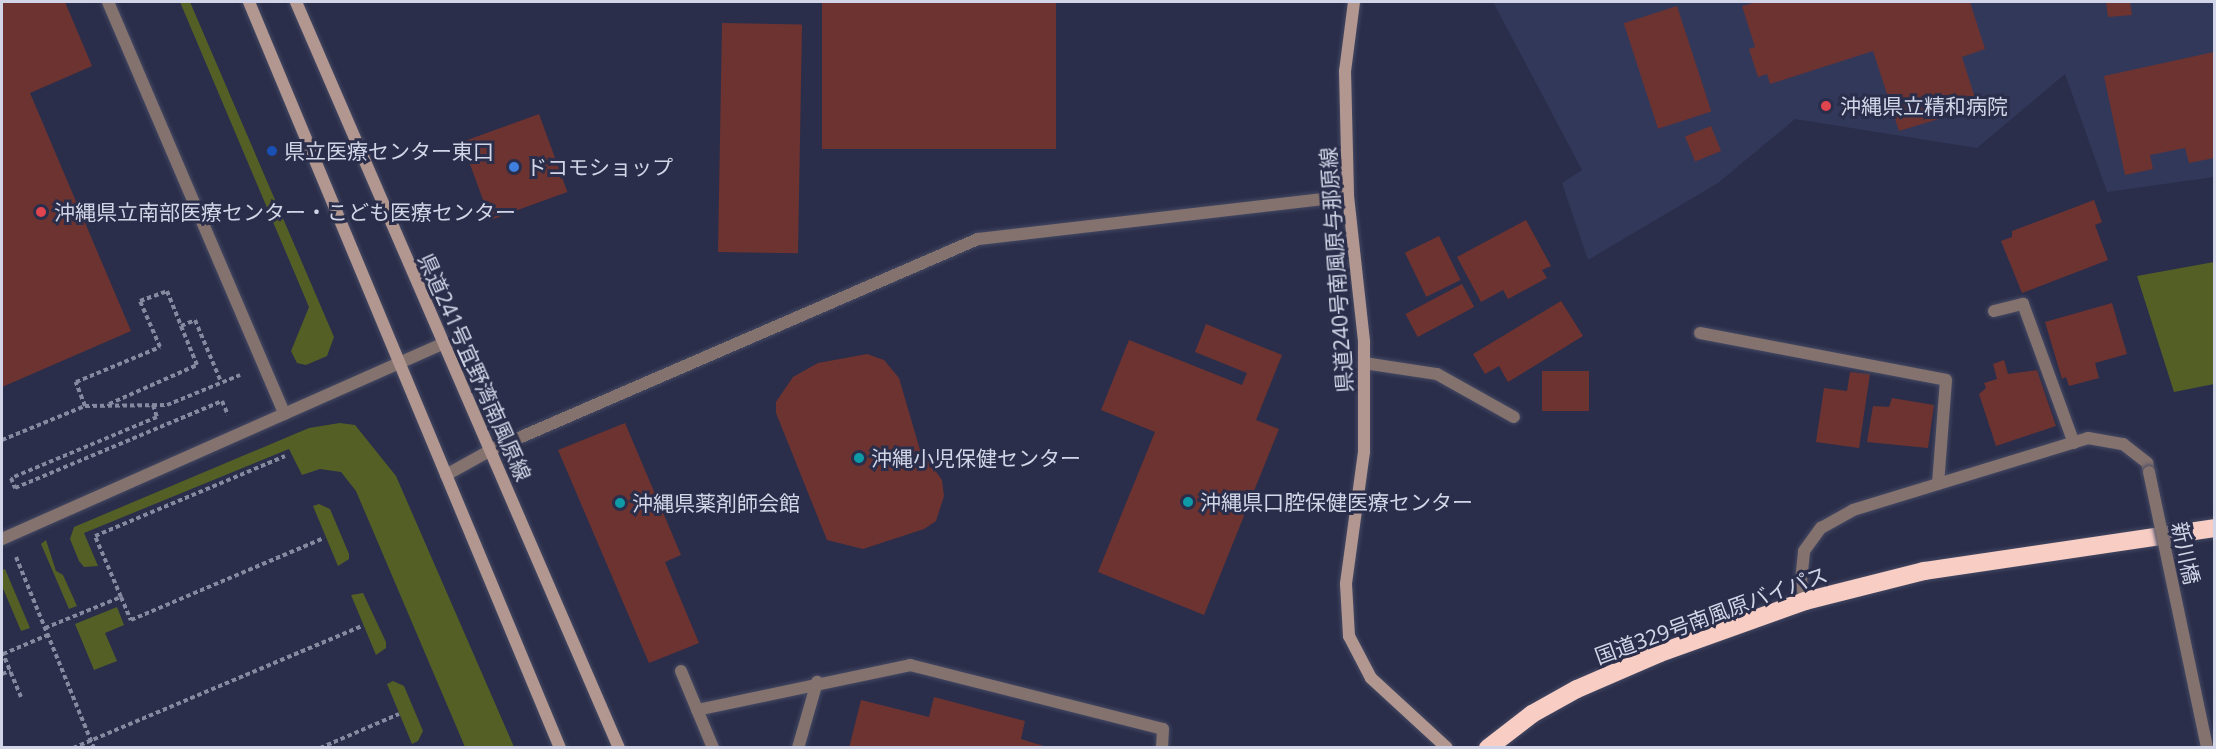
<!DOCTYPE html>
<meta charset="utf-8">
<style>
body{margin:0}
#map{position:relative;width:2216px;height:749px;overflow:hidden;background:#2a2e4a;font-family:"Noto Sans","Noto Sans JP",sans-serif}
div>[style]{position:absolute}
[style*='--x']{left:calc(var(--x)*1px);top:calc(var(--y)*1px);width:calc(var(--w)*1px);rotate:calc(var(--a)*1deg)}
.built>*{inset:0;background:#32385a}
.green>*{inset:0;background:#545f26}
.building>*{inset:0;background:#6d3331;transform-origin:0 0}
.path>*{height:4px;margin-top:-2px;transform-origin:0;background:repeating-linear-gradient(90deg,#868aa0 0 4.5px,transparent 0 7.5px)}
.roads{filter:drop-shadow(0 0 2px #454963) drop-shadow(0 0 2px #454963)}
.lane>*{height:12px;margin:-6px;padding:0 6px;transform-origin:6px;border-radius:6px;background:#84726f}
.street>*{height:12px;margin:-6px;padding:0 6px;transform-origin:6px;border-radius:6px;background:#84726f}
.secondary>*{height:12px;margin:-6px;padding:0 6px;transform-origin:6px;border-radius:6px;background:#b29791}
.highway>*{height:18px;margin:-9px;padding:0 9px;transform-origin:9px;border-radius:9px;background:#f7cdc4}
.bridges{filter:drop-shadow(0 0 2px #454963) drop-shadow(0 0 2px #454963)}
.street-bridge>*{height:12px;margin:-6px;padding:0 6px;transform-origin:6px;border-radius:6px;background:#84726f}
.dots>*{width:16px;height:16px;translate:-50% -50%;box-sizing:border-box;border:3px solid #2a2e4a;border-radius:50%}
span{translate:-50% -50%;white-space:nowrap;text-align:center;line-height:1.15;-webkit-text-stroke:6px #2a2e4a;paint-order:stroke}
.poi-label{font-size:21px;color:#d1d5e7}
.left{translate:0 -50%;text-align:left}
.street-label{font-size:21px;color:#d1d5e7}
.frame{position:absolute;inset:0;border:3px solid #d1d5e7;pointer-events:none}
</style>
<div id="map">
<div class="built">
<div style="clip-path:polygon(1493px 2px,2214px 2px,2214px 177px,2107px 192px,2065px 74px,1977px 148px,1795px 119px,1718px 183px,1588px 260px,1562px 183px,1582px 170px)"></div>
</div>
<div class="green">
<div style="clip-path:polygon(180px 2px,190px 2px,334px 337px,327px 356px,306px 365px,297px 363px,291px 351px,309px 307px)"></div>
<div style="clip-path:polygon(2214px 262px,2214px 384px,2174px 392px,2137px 276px)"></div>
<div style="clip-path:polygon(340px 423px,355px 425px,396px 476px,514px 747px,465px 747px,356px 491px,341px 472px,320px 469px,302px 475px,289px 449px,84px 533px,98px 566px,84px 567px,79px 561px,70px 539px,74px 527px,309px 428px)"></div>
<div style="clip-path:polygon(319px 504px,330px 509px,349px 554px,349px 559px,338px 566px,313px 506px)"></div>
<div style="clip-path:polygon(46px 540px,56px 571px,63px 575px,77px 606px,69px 609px,41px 544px)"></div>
<div style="clip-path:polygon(5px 569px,30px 628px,21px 631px,2px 586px,2px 570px)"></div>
<div style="clip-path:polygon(363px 593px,386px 642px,386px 648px,376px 655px,351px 595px)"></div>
<div style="clip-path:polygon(117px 607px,124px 625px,105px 633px,117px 661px,94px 670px,75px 624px)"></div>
<div style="clip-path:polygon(393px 681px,404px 686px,423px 731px,418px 741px,412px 744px,387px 684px)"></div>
</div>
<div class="building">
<div style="clip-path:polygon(2px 2px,65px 2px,92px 66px,30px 93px,131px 331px,2px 387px)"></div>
<div style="left:822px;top:2px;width:234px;height:147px"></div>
<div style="clip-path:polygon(1757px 2px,1970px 2px,1985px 49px,1962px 57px,1978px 107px,1899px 131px,1873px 51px,1770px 84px,1767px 74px,1758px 77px,1749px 49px,1755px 47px,1742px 6px)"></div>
<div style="clip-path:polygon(2106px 2px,2130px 2px,2132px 15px,2108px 17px)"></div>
<div style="left:1677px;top:6px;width:111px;height:56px;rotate:72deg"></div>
<div style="left:722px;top:23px;width:80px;height:229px;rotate:1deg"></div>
<div style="clip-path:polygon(2214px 52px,2214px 158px,2189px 163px,2185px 148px,2150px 155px,2153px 169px,2125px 175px,2104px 76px)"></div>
<div style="left:539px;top:114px;width:83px;height:82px;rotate:70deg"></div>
<div style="left:1711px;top:126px;width:27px;height:28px;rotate:68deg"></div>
<div style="clip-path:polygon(2094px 200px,2102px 222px,2095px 225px,2108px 260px,2022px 293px,2001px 241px,2012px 237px,2012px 231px)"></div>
<div style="clip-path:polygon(1526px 220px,1551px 266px,1542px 270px,1547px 278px,1508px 299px,1503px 290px,1481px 302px,1457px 257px)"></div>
<div style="left:1439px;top:236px;width:49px;height:38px;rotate:64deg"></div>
<div style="left:1462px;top:284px;width:26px;height:64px;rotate:62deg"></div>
<div style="clip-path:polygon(1561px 301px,1583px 336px,1508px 382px,1499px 366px,1485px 374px,1473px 354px)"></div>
<div style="clip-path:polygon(2112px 303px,2127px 354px,2095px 363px,2099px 378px,2069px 386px,2066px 377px,2062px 379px,2045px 322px)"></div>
<div style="clip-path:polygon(1206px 324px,1282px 355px,1256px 420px,1279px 429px,1204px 615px,1098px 572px,1155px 432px,1101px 410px,1129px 340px,1242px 385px,1247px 373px,1195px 352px)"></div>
<div style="clip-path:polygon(867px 354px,884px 360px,899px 378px,920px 450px,942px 480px,944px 496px,936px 521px,924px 529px,863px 549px,827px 540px,776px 413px,776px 402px,793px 377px,818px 363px)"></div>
<div style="clip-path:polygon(2004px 360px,2008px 374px,2037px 370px,2056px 426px,1996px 446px,1979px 394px,1986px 388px,1984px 383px,1997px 379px,1993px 364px)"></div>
<div style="left:1542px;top:371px;width:47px;height:40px"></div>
<div style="clip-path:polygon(1850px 372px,1870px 374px,1859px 448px,1816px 442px,1824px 388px,1847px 391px)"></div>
<div style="clip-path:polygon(1892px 398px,1934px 405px,1928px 448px,1867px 442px,1873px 406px,1889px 407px)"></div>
<div style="clip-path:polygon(625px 423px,681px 555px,665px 562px,699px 643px,649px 663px,558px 450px)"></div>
<div style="clip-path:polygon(934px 697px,1025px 721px,1021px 739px,1050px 748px,849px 748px,861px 700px,929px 717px)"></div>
</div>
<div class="path">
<div style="--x:109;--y:404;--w:96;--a:-23.9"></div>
<div style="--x:197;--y:365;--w:42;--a:-112.3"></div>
<div style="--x:181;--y:326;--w:15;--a:-23"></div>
<div style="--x:195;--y:320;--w:67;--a:67.2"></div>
<div style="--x:153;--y:405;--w:13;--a:72"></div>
<div style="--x:157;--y:417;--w:158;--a:157.3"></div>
<div style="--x:11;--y:478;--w:11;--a:68"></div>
<div style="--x:15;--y:488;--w:225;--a:-22.8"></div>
<div style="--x:222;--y:401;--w:15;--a:67"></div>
<div style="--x:85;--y:406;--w:26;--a:-111"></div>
<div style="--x:76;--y:382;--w:91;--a:-22.6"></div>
<div style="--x:160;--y:347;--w:50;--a:-113.5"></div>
<div style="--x:140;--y:301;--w:29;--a:-20"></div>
<div style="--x:167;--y:291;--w:38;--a:68"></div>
<div style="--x:2;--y:440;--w:90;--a:-22.3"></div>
<div style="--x:85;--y:406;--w:82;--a:-0.7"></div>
<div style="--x:167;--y:405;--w:79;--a:-22.3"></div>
<div style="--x:16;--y:557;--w:206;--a:67.8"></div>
<div style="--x:121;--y:597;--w:66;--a:-113.1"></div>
<div style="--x:95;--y:536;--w:206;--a:-22.8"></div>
<div style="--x:45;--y:628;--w:82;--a:-22.2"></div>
<div style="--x:121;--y:597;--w:25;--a:67"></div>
<div style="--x:131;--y:620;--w:210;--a:-23"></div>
<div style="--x:2;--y:674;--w:9;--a:-21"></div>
<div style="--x:21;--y:697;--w:47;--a:-112.7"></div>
<div style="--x:3;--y:654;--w:49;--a:-22.9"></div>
<div style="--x:73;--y:748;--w:314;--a:-22.9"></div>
<div style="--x:320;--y:748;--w:86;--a:-23.3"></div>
</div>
<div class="roads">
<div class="lane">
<div style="--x:108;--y:2;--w:448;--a:66.8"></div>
<div style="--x:1994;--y:311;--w:30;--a:-14"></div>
<div style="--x:2023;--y:304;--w:148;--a:69.9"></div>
<div style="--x:1700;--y:333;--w:250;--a:10.8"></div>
<div style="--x:1946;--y:380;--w:104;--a:94.4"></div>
<div style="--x:1364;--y:363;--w:74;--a:8.6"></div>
<div style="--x:1437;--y:374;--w:88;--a:29.2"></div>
<div style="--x:2;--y:539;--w:482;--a:-23.9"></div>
<div style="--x:681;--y:671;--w:83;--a:67.4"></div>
<div style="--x:697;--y:710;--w:218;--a:-11.9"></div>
<div style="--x:910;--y:665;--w:261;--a:14.2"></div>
<div style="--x:1163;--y:729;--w:19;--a:93"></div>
<div style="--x:798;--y:748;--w:69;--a:-73.9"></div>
</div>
<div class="street">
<div style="--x:446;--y:475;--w:51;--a:-29.1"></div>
<div style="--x:491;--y:450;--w:531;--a:-23.43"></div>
<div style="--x:978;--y:239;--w:372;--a:-6.6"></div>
<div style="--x:1805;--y:601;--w:20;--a:-101"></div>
<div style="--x:1801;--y:581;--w:30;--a:-84"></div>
<div style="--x:1804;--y:551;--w:29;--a:-54"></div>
<div style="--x:1821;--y:528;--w:37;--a:-29"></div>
<div style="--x:1853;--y:510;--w:246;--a:-17"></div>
<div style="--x:2088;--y:438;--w:36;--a:10"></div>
<div style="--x:2123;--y:444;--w:31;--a:38"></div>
<div style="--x:2147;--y:463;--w:9;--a:77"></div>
</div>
<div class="secondary">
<div style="--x:249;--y:2;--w:808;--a:67.37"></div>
<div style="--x:296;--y:2;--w:813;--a:66.59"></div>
<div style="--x:1354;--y:2;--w:70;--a:97.4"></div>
<div style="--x:1345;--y:71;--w:125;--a:88.6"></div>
<div style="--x:1348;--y:196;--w:147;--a:83.7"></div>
<div style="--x:1364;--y:342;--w:110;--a:90"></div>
<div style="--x:1364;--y:452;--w:133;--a:97.8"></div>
<div style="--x:1346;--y:584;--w:52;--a:86.7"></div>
<div style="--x:1349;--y:636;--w:47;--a:62.4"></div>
<div style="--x:1371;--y:678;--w:103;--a:42.6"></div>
</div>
<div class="highway">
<div style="--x:1488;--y:748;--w:56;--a:-37.7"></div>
<div style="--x:1532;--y:714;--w:51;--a:-29.1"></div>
<div style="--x:1577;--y:689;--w:90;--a:-23.4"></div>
<div style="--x:1660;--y:653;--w:154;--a:-19.7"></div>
<div style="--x:1805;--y:601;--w:123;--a:-14.1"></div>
<div style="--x:1924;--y:571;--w:293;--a:-8.4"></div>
</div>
</div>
<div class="bridges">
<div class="street-bridge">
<div style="--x:2149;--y:472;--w:282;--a:78.1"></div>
</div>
</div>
<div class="dots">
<div style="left:1826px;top:106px;background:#e0444e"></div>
<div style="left:272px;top:151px;background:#1a4fb4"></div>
<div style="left:514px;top:167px;background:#3f7fe0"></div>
<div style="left:41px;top:212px;background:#e0444e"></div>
<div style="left:859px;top:458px;background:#0f9aa8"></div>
<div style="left:1188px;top:502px;background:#0f9aa8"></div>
<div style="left:620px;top:503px;background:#0f9aa8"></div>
</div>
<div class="poi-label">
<span class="left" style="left:1840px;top:106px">沖縄県立精和病院</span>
<span class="left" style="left:284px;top:151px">県立医療センター東口</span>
<span class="left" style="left:526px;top:167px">ドコモショップ</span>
<span class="left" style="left:54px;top:212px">沖縄県立南部医療センター・こども医療センター</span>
<span class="left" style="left:871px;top:458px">沖縄小児保健センター</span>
<span class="left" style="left:1200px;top:502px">沖縄県口腔保健医療センター</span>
<span class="left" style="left:632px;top:503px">沖縄県薬剤師会館</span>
</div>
<div class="street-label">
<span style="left:1336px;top:270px;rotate:-94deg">県道240号南風原与那原線</span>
<span style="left:475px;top:367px;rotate:66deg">県道241号宜野湾南風原線</span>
<span style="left:2186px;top:553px;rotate:78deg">新川橋</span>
<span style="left:1711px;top:615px;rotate:-20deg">国道329号南風原バイパス</span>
</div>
<div class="frame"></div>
</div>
